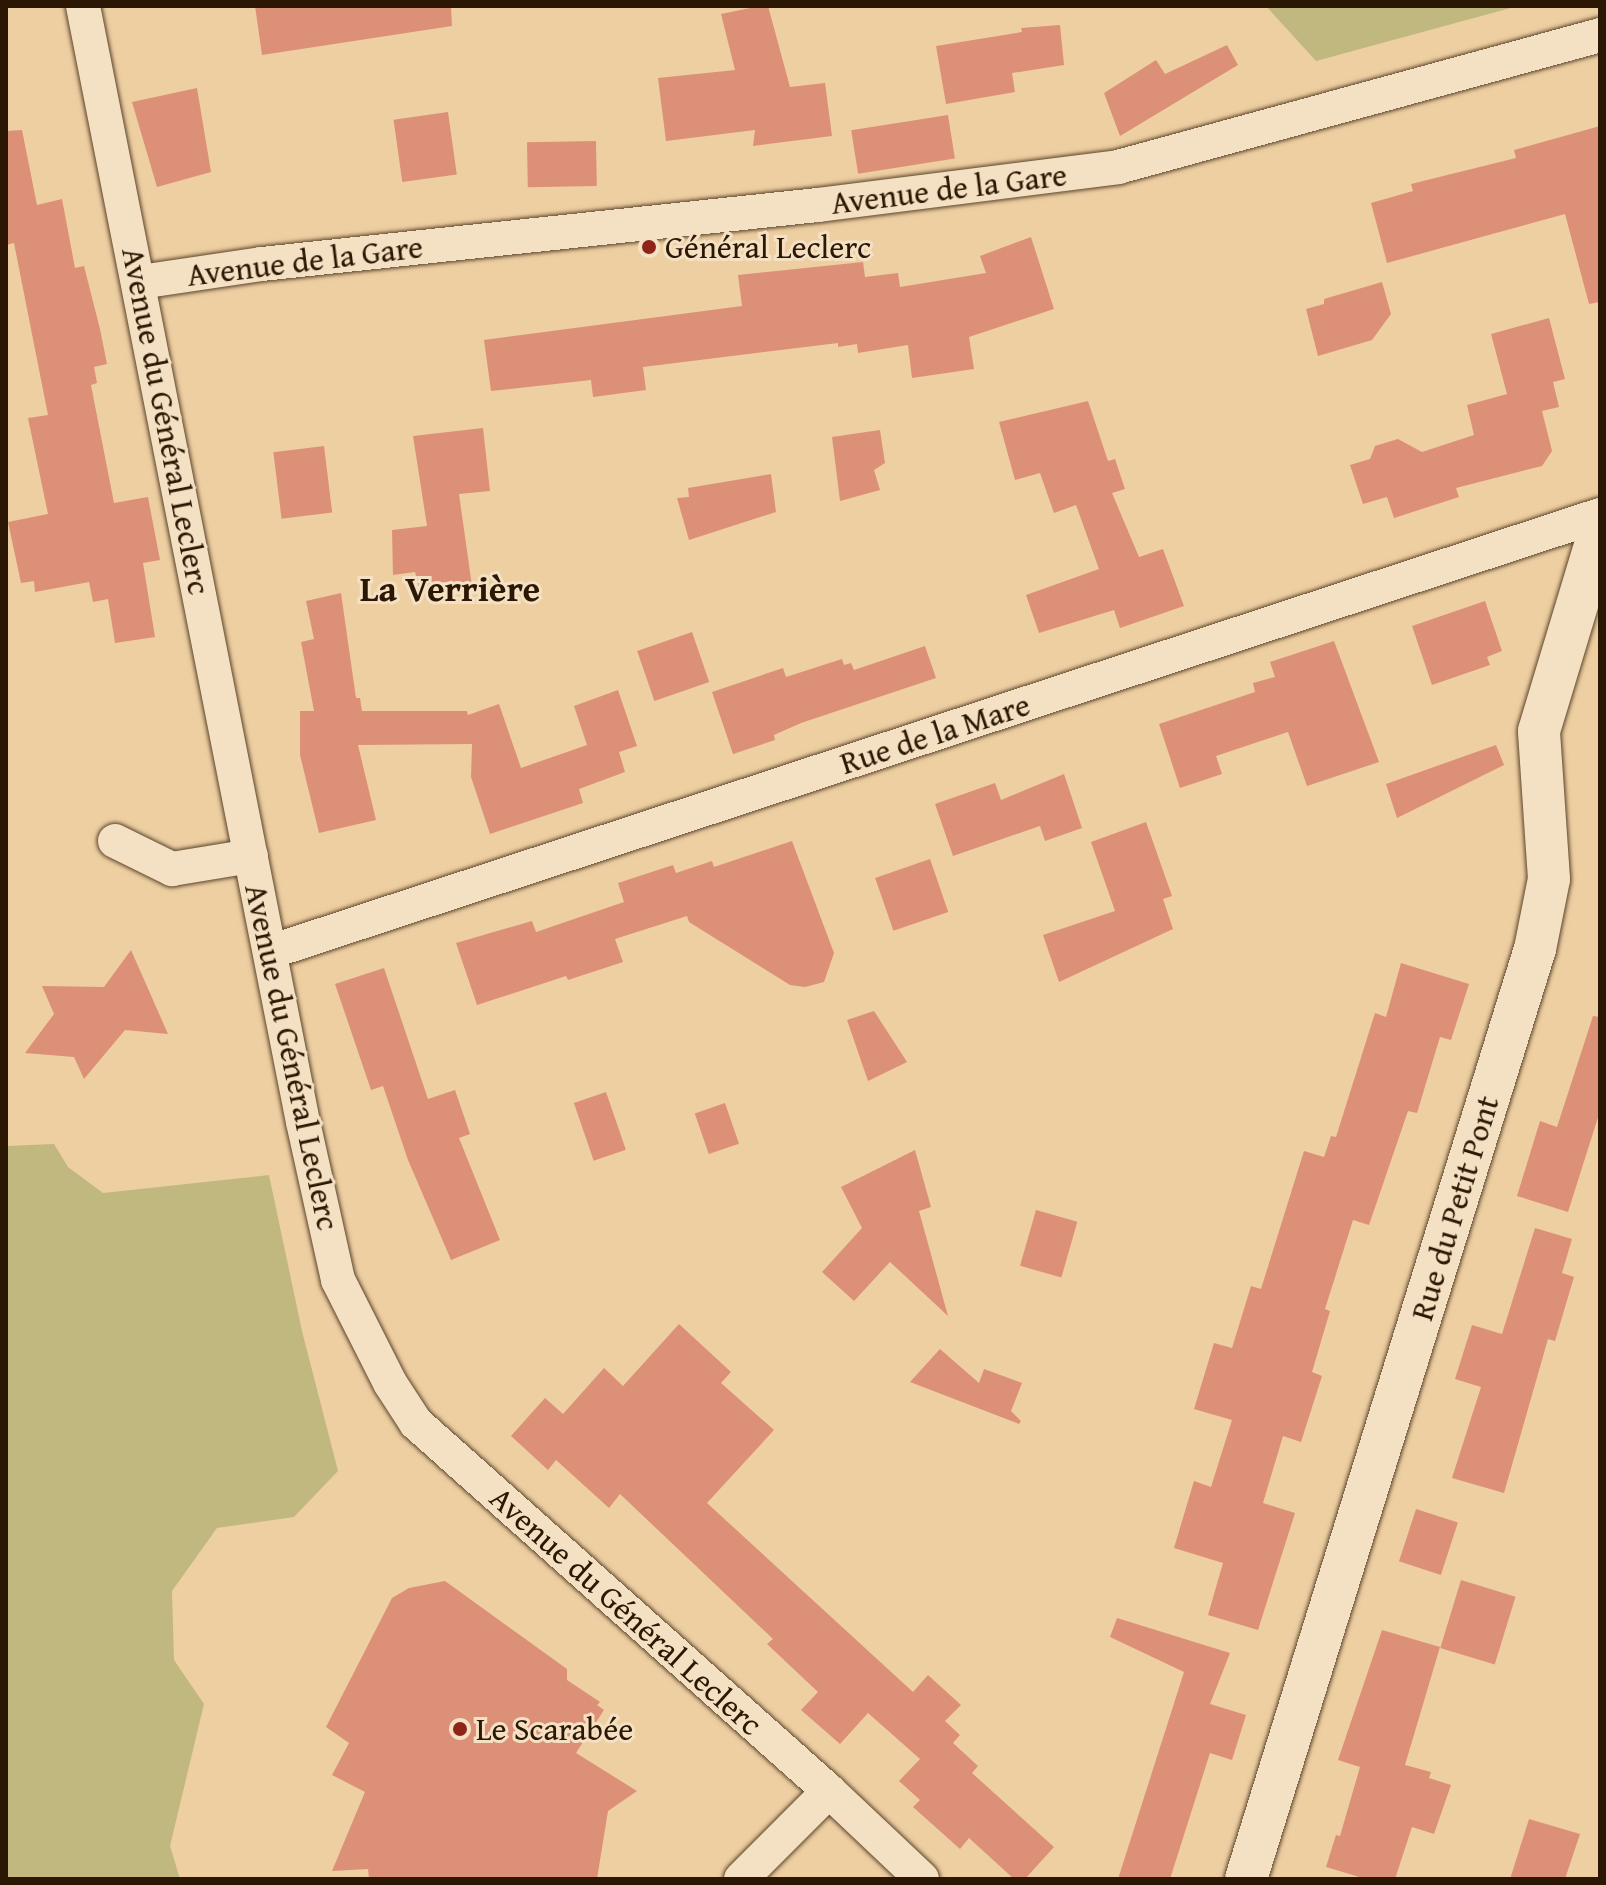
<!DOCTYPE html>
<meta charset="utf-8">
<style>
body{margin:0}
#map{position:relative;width:1606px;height:1885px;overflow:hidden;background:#eecfa2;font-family:"Gentium Book Plus",serif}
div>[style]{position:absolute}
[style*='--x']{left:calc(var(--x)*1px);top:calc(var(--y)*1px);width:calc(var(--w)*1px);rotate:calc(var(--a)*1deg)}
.green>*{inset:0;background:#c1b87f}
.building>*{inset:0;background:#dc9078;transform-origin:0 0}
.roads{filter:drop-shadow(0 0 2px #5c452b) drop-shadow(0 0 2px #5c452b)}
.minor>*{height:34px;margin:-17px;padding:0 17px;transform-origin:17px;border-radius:17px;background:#f4e0c3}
.tertiary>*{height:42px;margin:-21px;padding:0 21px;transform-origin:21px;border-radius:21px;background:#f4e0c3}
.dots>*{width:22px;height:22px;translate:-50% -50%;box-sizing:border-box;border:4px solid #f4e0c3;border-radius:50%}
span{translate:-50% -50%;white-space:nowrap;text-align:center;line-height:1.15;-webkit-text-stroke:6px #f4e0c3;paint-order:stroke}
.street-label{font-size:32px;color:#2b1703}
.poi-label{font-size:32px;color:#2b1703}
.left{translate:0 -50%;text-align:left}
.quarter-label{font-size:36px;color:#2b1703;font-weight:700}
.frame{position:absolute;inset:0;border:8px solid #2b1703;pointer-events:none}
</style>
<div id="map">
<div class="green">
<div style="clip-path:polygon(1266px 6px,1518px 6px,1316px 61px)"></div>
<div style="clip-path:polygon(54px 1144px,68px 1167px,103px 1193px,269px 1175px,302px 1331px,338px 1471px,294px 1517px,217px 1528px,172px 1591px,174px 1660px,204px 1704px,170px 1846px,180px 1879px,6px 1879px,6px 1146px)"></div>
</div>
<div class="building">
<div style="clip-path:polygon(255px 6px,451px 6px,452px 26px,262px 55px)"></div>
<div style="clip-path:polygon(760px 6px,768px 6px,790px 87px,825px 83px,832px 136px,753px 146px,755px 130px,666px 141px,658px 78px,735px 70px,721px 14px)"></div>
<div style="clip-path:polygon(1060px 25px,1064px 65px,1012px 73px,1015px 92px,946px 104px,936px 46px,1022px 32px,1021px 28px)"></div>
<div style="clip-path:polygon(1227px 45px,1238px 65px,1120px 136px,1104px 93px,1156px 60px,1165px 74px)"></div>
<div style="clip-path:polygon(197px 88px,211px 172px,157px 187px,132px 102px)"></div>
<div style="left:448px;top:112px;width:63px;height:55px;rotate:82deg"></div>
<div style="left:948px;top:115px;width:44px;height:98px;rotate:81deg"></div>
<div style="clip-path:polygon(1600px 126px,1600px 302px,1589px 304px,1565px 214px,1387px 263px,1371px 203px,1413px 191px,1411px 184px,1516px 158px,1514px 150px)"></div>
<div style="clip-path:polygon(22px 130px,37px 205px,62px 199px,75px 268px,84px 266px,100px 329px,107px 364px,94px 367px,97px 383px,91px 385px,114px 503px,148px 497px,160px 560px,143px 563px,155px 637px,115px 643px,108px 599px,93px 602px,89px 582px,35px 592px,34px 581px,21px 583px,8px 522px,48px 514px,28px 418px,48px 415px,14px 243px,6px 245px,6px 131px)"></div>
<div style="left:596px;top:141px;width:45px;height:69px;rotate:89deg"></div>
<div style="clip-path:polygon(1031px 237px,1054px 309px,969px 337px,974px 369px,912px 378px,908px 345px,858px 353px,857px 344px,838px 347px,838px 343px,643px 367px,646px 390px,593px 397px,591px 380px,491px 391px,484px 340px,742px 306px,738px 275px,863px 262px,865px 277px,898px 273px,900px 287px,986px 273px,980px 256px)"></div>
<div style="clip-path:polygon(1382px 282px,1391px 314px,1372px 340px,1318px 356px,1306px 309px,1324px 304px,1324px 299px)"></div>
<div style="clip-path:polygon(1549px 318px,1565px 379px,1553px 382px,1559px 407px,1542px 411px,1552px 451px,1542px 466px,1456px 488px,1459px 497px,1394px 518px,1387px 497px,1363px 504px,1350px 465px,1370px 459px,1375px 446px,1398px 439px,1422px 452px,1474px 435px,1467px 405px,1507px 394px,1491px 334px)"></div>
<div style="clip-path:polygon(1088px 401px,1108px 461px,1115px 459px,1125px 489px,1112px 493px,1139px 557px,1163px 549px,1184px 606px,1120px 628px,1114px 610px,1039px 633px,1026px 595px,1099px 569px,1076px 505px,1054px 513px,1040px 473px,1015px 480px,999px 422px)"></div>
<div style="clip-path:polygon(483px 428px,490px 491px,459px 494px,472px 586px,440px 593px,420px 592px,415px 572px,393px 575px,392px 530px,427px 526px,413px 436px)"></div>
<div style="clip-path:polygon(880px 430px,885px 463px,874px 470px,880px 490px,840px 501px,832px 437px)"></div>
<div style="left:324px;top:446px;width:67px;height:51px;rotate:83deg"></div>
<div style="clip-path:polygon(771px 474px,776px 512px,689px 540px,677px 498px,689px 497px,688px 488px)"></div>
<div style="clip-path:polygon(341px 593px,356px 698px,360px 698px,362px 711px,467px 711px,468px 715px,499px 704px,521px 768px,587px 745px,574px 706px,618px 690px,637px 746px,619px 752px,625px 772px,579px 789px,583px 803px,490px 834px,471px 777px,472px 744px,358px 745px,376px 820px,319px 833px,300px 755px,300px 711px,314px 711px,301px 642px,314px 639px,306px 601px)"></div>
<div style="clip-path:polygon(1485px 601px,1502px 651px,1487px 657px,1490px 665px,1432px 685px,1412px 626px)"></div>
<div style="left:692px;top:632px;width:53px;height:58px;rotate:71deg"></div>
<div style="clip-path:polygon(1334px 641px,1379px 762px,1307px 786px,1288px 732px,1216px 756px,1222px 774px,1180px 788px,1159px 724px,1255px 692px,1253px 683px,1275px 677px,1270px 662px)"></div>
<div style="clip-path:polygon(925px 646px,936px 678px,801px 723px,774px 735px,775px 740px,733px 754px,712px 692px,783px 668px,786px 677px,842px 659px,844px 665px,851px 663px,854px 670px)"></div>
<div style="clip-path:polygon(1496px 745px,1504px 765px,1397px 818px,1386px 784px)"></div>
<div style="clip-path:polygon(1064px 774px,1082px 828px,1045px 841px,1040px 826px,953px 856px,935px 804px,995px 783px,1001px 800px)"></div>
<div style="clip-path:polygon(1146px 822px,1172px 896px,1163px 899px,1173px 929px,1059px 982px,1043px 935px,1115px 911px,1091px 842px)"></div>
<div style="clip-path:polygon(792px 841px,834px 953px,824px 982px,805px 987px,790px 985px,689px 922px,687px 916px,615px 939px,623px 962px,568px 980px,566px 976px,477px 1005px,456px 943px,532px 921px,536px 932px,624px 902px,618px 883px,673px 865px,676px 873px,712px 861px,714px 867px)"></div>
<div style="left:930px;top:859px;width:56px;height:58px;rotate:71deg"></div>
<div style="clip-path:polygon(131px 950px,168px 1034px,125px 1030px,84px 1079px,74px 1057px,25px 1053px,54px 1014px,42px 986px,104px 987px)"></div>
<div style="clip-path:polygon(1401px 963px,1469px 984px,1451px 1040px,1440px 1037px,1417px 1113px,1408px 1111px,1369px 1225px,1353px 1220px,1325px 1309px,1330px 1311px,1312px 1372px,1322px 1376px,1301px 1442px,1283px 1436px,1263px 1503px,1295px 1513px,1258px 1630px,1208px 1615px,1223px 1563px,1174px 1548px,1194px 1481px,1211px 1487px,1232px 1420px,1194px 1409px,1214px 1343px,1232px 1348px,1251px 1286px,1261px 1289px,1304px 1151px,1324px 1157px,1331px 1136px,1336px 1137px,1375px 1013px,1386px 1017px)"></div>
<div style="clip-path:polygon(384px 968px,428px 1099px,455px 1090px,470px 1134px,459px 1138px,500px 1240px,451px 1260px,408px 1160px,383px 1086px,371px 1090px,335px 984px)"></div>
<div style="clip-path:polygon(874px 1011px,907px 1062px,868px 1081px,847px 1020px)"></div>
<div style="clip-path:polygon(1593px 1016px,1600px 1017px,1600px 1111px,1568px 1212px,1517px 1196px,1540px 1121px,1557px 1127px)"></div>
<div style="left:606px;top:1092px;width:61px;height:34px;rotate:71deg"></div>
<div style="left:725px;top:1103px;width:43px;height:32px;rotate:71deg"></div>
<div style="clip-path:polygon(915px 1150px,931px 1207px,919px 1211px,948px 1316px,890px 1262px,854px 1301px,822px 1272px,862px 1228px,841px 1187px)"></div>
<div style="left:1036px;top:1210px;width:43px;height:58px;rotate:16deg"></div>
<div style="clip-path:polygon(1535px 1228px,1572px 1239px,1562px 1273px,1574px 1277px,1555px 1341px,1548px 1339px,1504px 1493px,1452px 1478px,1481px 1387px,1455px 1379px,1472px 1325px,1502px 1334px)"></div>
<div style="clip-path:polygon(679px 1324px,731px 1372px,721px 1383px,774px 1430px,707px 1503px,913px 1692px,928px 1675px,961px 1705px,945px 1721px,960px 1735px,953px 1743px,978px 1766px,972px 1773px,1054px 1847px,1025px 1879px,1014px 1879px,969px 1838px,960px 1849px,913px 1807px,920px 1800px,899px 1781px,920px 1759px,868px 1713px,840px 1744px,801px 1710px,818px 1692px,767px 1644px,773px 1639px,620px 1494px,609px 1508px,556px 1460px,548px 1470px,511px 1436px,545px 1398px,563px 1414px,604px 1368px,623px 1386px)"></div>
<div style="clip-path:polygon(940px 1349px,979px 1383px,984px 1369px,1022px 1383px,1011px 1411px,1021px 1421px,1019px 1424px,910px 1382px)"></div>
<div style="left:1416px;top:1509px;width:44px;height:55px;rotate:18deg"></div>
<div style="left:1461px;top:1580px;width:57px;height:71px;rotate:17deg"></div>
<div style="clip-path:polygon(445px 1581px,567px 1669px,567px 1680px,600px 1702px,597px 1705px,604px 1710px,576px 1753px,637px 1791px,608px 1811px,597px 1879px,369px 1879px,368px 1869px,332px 1871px,365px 1792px,332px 1775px,349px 1743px,326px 1727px,392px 1598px,409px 1588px)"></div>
<div style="clip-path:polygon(1117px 1618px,1230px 1653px,1210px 1704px,1246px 1715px,1232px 1760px,1210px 1753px,1170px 1879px,1118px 1879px,1184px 1672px,1110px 1637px)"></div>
<div style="clip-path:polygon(1382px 1630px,1440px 1647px,1405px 1765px,1431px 1772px,1429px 1778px,1451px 1785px,1434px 1834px,1412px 1827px,1395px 1879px,1366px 1879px,1326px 1867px,1336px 1835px,1340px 1836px,1360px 1767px,1338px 1760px)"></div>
<div style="clip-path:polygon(1529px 1819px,1580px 1834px,1565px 1879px,1510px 1879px)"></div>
</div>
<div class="roads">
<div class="minor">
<div style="--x:83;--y:6;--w:1137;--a:78.85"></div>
<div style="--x:303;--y:1122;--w:162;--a:77.5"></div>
<div style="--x:338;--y:1280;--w:115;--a:63.2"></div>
<div style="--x:390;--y:1383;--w:48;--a:57"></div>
<div style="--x:416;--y:1423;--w:553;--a:41.7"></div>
<div style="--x:829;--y:1791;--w:128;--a:43.4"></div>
<div style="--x:140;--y:282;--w:123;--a:-8.4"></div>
<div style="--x:262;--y:264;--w:559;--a:-6.06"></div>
<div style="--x:818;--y:205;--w:302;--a:-7.2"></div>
<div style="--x:1118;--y:167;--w:500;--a:-15.3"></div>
<div style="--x:115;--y:841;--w:64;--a:26.2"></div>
<div style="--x:172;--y:869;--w:80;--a:-9.3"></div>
<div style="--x:270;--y:952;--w:1400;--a:-18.19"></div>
<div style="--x:741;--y:1879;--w:124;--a:-45"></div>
</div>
<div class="tertiary">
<div style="--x:1246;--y:1879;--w:974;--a:-72.74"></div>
<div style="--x:1535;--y:949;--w:71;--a:-78.7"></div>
<div style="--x:1549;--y:879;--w:148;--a:-93.9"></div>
<div style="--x:1539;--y:731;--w:211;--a:-73.2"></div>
</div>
</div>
<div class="dots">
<div style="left:649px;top:247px;background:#8f2418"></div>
<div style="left:460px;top:1729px;background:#8f2418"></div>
</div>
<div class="street-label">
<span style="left:949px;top:189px;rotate:-7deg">Avenue de la Gare</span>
<span style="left:305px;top:261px;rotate:-7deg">Avenue de la Gare</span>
<span style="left:166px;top:421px;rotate:79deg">Avenue du Général Leclerc</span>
<span style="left:935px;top:734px;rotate:-18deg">Rue de la Mare</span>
<span style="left:292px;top:1057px;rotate:78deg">Avenue du Général Leclerc</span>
<span style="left:1455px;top:1208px;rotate:-73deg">Rue du Petit Pont</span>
<span style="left:626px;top:1611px;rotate:42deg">Avenue du Général Leclerc</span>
</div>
<div class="poi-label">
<span class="left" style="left:665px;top:247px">Général Leclerc</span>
<span class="left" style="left:476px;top:1729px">Le Scarabée</span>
</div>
<div class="quarter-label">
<span style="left:450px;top:588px">La Verrière</span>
</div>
<div class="frame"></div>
</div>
